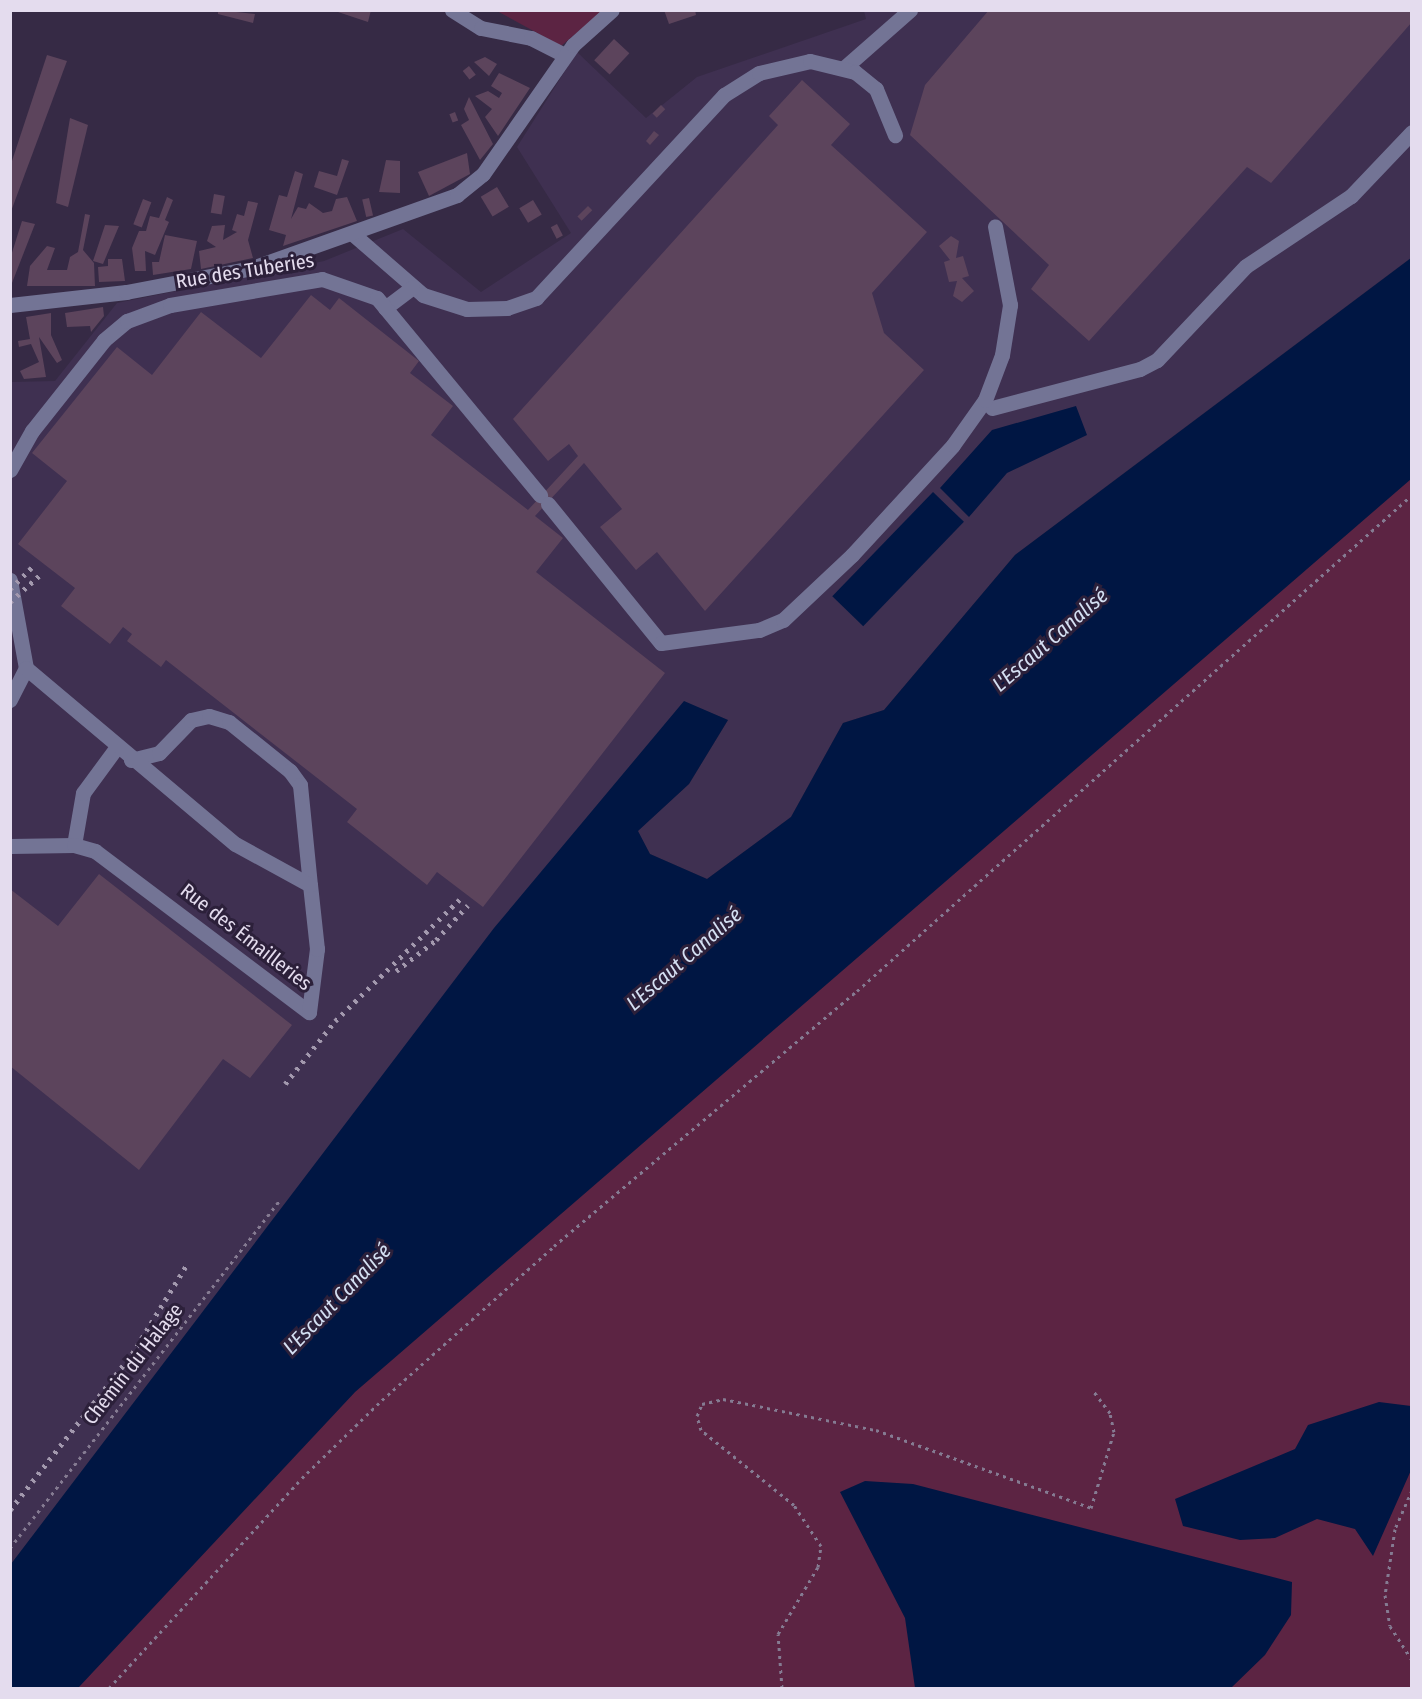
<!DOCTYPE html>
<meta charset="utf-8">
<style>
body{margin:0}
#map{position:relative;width:1422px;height:1699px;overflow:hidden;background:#362a45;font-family:"Fira Sans Condensed",sans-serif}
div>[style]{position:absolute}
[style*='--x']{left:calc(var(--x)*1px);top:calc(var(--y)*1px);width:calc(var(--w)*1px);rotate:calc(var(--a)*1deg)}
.built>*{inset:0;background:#3f3051}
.green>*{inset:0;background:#5c2443}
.water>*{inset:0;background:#001643;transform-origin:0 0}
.building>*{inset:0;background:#5c445c;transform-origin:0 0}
.path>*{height:3px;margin-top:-1.5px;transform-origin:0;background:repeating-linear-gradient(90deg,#857b92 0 3px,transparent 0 7.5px)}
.minor>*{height:15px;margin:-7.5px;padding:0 7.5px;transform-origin:7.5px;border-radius:7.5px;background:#737495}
.rail>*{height:4.5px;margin-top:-2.25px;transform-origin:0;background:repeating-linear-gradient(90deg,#a399ae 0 3px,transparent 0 9px)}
span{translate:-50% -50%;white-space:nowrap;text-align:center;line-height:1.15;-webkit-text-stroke:6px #2c203a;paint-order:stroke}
.street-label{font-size:20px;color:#e4dcee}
.water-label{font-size:21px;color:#d5e0f3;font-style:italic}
.frame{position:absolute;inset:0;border:12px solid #e4dcee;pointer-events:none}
</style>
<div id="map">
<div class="built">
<div style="clip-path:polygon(864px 11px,1411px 11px,1411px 258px,1015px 555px,884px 710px,843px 723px,791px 817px,707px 879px,650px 854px,637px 831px,689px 784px,728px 720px,684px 702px,11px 1564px,11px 382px,55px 381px,117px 303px,324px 261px,403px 229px,481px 292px,571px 233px,517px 147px,577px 52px,646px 118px,697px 77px,866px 19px)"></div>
</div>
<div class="green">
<div style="clip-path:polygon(497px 11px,603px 11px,561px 46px)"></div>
<div style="clip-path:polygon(1411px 479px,1411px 1688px,78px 1688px,355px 1392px)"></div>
</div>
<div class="water">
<div style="clip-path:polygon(1411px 258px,1411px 479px,355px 1392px,78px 1688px,11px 1688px,11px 1564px,494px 928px,684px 701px,728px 720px,689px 784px,638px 831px,650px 854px,707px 879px,791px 817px,843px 723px,884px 710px,1015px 555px)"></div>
<div style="clip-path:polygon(1076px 406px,1087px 435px,1007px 473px,969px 517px,940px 488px,992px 430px)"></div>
<div style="left:933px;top:492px;width:43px;height:145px;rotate:44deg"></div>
<div style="clip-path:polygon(1379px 1402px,1411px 1406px,1412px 1468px,1373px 1556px,1355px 1529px,1317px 1519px,1275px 1538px,1240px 1540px,1183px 1526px,1175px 1499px,1295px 1449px,1308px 1425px)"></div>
<div style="clip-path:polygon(865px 1481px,913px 1484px,1292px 1582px,1291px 1615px,1265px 1655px,1231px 1688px,915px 1688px,905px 1618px,840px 1492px)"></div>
</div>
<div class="building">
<div style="clip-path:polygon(218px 10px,255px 14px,253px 23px,218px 14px)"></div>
<div style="clip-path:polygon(332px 10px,371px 10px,368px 22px)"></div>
<div style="clip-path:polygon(664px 10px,695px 10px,696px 15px,669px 24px)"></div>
<div style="clip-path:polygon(989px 10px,1412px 10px,1412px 22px,1271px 183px,1247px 167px,1089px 341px,1031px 289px,1049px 265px,910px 135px,925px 85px)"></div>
<div style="left:614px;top:39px;width:21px;height:29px;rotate:43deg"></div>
<div style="clip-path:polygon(47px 55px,67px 61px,10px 214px,10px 167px)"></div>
<div style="clip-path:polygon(485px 57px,497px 64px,489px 76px,474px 62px)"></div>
<div style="left:469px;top:66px;width:11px;height:8px;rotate:52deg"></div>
<div style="clip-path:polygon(499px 73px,530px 88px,498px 136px,485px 117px,492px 109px,475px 96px,488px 91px,499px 98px,502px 93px,491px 86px)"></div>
<div style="clip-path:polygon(802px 80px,850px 124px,831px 145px,927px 232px,872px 293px,884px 333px,924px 370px,705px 611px,657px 552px,636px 570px,600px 527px,622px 509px,584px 463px,535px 516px,563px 538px,536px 572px,665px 673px,483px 907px,437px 872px,427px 885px,347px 822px,357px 809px,166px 660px,161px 667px,127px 641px,132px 634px,123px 627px,110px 644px,61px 606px,75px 588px,18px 544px,67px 481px,32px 453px,117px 347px,152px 375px,201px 312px,261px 358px,311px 295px,330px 310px,339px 298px,419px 361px,410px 373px,453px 406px,431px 435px,528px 510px,578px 456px,569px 444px,548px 461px,513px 419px,778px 125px,769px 116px)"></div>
<div style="clip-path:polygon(469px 97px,493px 144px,480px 160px,461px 125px,469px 120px,464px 109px)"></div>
<div style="left:661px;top:105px;width:6px;height:12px;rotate:45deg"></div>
<div style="left:455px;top:112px;width:9px;height:6px;rotate:69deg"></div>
<div style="clip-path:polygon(70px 118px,88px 125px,68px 207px,56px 203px)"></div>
<div style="clip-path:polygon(654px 131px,659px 135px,650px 145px,646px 141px)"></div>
<div style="clip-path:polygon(467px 153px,470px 174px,429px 196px,418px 172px)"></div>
<div style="clip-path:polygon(342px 159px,349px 161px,337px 195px,314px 187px,319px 171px,337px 176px)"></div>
<div style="clip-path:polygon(386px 160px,400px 161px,400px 193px,379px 192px)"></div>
<div style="clip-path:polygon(295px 171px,303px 174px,291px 219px,298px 207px,306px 209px,309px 203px,323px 213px,332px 211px,336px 199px,347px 197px,357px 221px,283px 246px,286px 235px,269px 230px,279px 195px,287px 197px)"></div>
<div style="left:497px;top:187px;width:23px;height:19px;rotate:59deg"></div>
<div style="left:214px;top:194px;width:11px;height:19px;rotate:10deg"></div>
<div style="clip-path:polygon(167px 197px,173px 200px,165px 220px,169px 222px,155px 255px,145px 251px,146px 271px,135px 271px,132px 248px,139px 231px,146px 231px,150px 216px,159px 218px)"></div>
<div style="left:369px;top:198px;width:18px;height:7px;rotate:77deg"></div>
<div style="left:143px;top:199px;width:9px;height:27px;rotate:21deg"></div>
<div style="left:533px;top:200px;width:17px;height:16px;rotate:59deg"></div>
<div style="clip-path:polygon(248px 201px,258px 203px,248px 240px,253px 258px,201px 269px,199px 251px,216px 247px,207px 241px,212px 226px,225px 225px,223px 240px,237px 232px,232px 230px,237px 214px,244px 216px)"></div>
<div style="left:588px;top:206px;width:6px;height:15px;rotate:45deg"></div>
<div style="clip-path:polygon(85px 214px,90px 215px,83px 250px,94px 263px,95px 286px,27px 286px,30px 266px,47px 246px,55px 248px,47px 270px,67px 270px,70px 257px,78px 252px)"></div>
<div style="clip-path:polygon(22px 221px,35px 224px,10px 288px,10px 259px)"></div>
<div style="left:557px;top:224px;width:13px;height:7px;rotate:63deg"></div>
<div style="clip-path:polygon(105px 225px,119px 226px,103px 264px,93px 261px)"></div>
<div style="clip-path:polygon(165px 235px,197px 241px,191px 269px,153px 275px,152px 262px,159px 262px)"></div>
<div style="clip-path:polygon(951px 236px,959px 241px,956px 258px,963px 256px,969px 276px,962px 278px,974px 291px,962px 302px,953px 296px,957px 281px,949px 282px,944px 262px,950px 260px,939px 246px)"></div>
<div style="clip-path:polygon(108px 259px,122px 259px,125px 281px,99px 282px,98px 267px,108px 266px)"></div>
<div style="clip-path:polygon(103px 307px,104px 316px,91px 332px,90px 326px,67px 327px,65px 313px)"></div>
<div style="clip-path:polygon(51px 313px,51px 335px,62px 360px,57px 363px,39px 337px,46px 377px,24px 379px,20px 371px,39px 362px,31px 344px,19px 347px,18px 341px,30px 339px,26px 317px)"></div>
<div style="clip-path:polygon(99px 874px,292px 1025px,250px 1078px,223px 1059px,139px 1170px,10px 1066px,10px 889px,58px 926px)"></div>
</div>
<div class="path">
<div style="--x:1412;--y:1490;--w:43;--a:113.6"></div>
<div style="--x:1395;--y:1529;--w:67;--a:98.6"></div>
<div style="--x:1385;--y:1595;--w:31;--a:81"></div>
<div style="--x:1390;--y:1626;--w:40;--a:57.1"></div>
<div style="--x:10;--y:1548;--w:442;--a:-52.2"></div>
<div style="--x:109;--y:1688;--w:292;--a:-47.4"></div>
<div style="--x:307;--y:1473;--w:105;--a:-44.2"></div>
<div style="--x:382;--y:1400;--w:231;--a:-41.8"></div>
<div style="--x:554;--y:1246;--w:396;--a:-40.1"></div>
<div style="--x:857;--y:991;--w:744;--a:-41.79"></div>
<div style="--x:782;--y:1688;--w:54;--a:-94.2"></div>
<div style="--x:778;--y:1634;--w:78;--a:-59.2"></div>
<div style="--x:818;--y:1567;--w:21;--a:-82"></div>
<div style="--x:821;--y:1546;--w:49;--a:-123.4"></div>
<div style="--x:794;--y:1505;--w:119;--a:-141.1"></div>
<div style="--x:701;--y:1430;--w:15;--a:-106"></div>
<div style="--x:697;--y:1416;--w:13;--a:-67"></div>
<div style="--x:702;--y:1404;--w:22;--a:-13"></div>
<div style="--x:723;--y:1399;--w:156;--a:11.5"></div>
<div style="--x:876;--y:1430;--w:229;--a:19.9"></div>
<div style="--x:1091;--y:1508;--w:79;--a:-73.2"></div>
<div style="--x:1114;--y:1432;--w:19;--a:-102"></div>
<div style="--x:1110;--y:1413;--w:26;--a:-127"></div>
</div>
<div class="minor">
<div style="--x:452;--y:10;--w:34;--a:32"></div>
<div style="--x:481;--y:28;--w:51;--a:11.3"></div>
<div style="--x:531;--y:38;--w:37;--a:27"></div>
<div style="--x:844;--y:68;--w:88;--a:-41.3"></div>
<div style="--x:354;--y:235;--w:91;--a:41"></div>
<div style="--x:423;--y:295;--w:46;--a:17.7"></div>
<div style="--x:467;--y:309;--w:40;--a:-1.4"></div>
<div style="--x:507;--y:308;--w:31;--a:-19"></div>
<div style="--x:536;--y:298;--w:277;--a:-47.2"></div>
<div style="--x:724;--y:95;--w:41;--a:-32.2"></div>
<div style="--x:759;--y:73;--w:52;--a:-13.2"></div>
<div style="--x:810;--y:61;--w:46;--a:13.7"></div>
<div style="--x:855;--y:72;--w:27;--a:39"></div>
<div style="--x:876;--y:89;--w:50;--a:67.6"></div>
<div style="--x:10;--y:305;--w:117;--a:-6.4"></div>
<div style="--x:126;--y:292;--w:128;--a:-10.8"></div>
<div style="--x:252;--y:268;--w:218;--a:-19.6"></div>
<div style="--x:457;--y:195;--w:33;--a:-39"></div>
<div style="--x:483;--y:174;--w:157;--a:-55.1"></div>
<div style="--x:573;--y:45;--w:52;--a:-41.9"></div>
<div style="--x:385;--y:308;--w:34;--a:-37"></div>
<div style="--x:992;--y:408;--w:153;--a:-14.8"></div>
<div style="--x:1140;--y:369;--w:19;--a:-28"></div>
<div style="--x:1157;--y:360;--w:129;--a:-46.6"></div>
<div style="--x:1246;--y:266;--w:126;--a:-33.7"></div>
<div style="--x:1351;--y:196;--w:88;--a:-46.4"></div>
<div style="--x:10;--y:470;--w:45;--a:-60.6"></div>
<div style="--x:32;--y:431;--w:116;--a:-51.6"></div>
<div style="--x:104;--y:340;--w:30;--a:-40"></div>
<div style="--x:127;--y:321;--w:46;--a:-20.4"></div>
<div style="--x:170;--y:305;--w:154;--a:-9.7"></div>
<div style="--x:322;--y:279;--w:58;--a:19.1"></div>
<div style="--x:377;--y:298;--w:256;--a:50.4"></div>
<div style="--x:548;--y:504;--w:179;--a:50.9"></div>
<div style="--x:661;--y:643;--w:99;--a:-7.6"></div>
<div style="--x:759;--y:630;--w:26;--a:-23"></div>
<div style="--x:783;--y:620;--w:95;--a:-43.3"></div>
<div style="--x:852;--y:555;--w:149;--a:-47.4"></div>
<div style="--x:953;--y:445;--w:55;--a:-54.6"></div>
<div style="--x:985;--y:400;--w:48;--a:-69.3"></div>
<div style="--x:1002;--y:355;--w:51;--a:-80.9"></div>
<div style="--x:1010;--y:305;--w:80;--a:-100.8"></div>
<div style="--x:10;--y:580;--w:89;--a:79.7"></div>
<div style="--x:26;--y:668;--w:36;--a:117"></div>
<div style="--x:131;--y:760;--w:29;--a:-14"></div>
<div style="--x:159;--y:753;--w:46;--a:-45.9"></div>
<div style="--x:191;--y:720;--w:18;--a:-13"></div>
<div style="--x:209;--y:716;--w:21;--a:17"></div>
<div style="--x:229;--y:722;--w:78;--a:38.8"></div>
<div style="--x:290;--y:771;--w:17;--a:54"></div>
<div style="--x:300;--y:785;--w:100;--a:84.3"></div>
<div style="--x:74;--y:845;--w:53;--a:-80.2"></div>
<div style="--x:83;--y:793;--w:56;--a:-53.7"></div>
<div style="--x:10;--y:846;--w:64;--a:-0.9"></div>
<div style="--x:74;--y:845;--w:22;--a:16"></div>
<div style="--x:95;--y:851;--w:268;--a:37"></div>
<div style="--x:309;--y:1012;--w:64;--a:-82.8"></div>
<div style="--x:317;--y:949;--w:64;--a:-96.2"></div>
<div style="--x:310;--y:885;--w:85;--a:-151.3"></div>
<div style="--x:235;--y:844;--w:273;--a:-139.9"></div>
</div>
<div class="rail">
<div style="--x:10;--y:589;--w:35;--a:-45"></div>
<div style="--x:10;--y:602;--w:43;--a:-42.2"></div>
<div style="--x:396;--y:971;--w:51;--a:-37.8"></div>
<div style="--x:436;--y:940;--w:47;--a:-47.6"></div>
<div style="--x:285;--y:1084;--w:80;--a:-51.6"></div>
<div style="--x:335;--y:1021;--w:176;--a:-44.3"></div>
<div style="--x:10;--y:1510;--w:198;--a:-52"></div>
<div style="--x:132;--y:1354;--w:103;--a:-58.5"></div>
</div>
<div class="street-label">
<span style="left:245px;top:271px;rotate:-9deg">Rue des Tuberies</span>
<span style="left:246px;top:937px;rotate:38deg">Rue des Émailleries</span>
<span style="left:133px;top:1364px;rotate:-52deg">Chemin du Halage</span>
</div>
<div class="water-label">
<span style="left:1050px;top:640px;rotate:-41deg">L'Escaut Canalisé</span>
<span style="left:684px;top:959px;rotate:-41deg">L'Escaut Canalisé</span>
<span style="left:337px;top:1299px;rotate:-46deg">L'Escaut Canalisé</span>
</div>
<div class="frame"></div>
</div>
